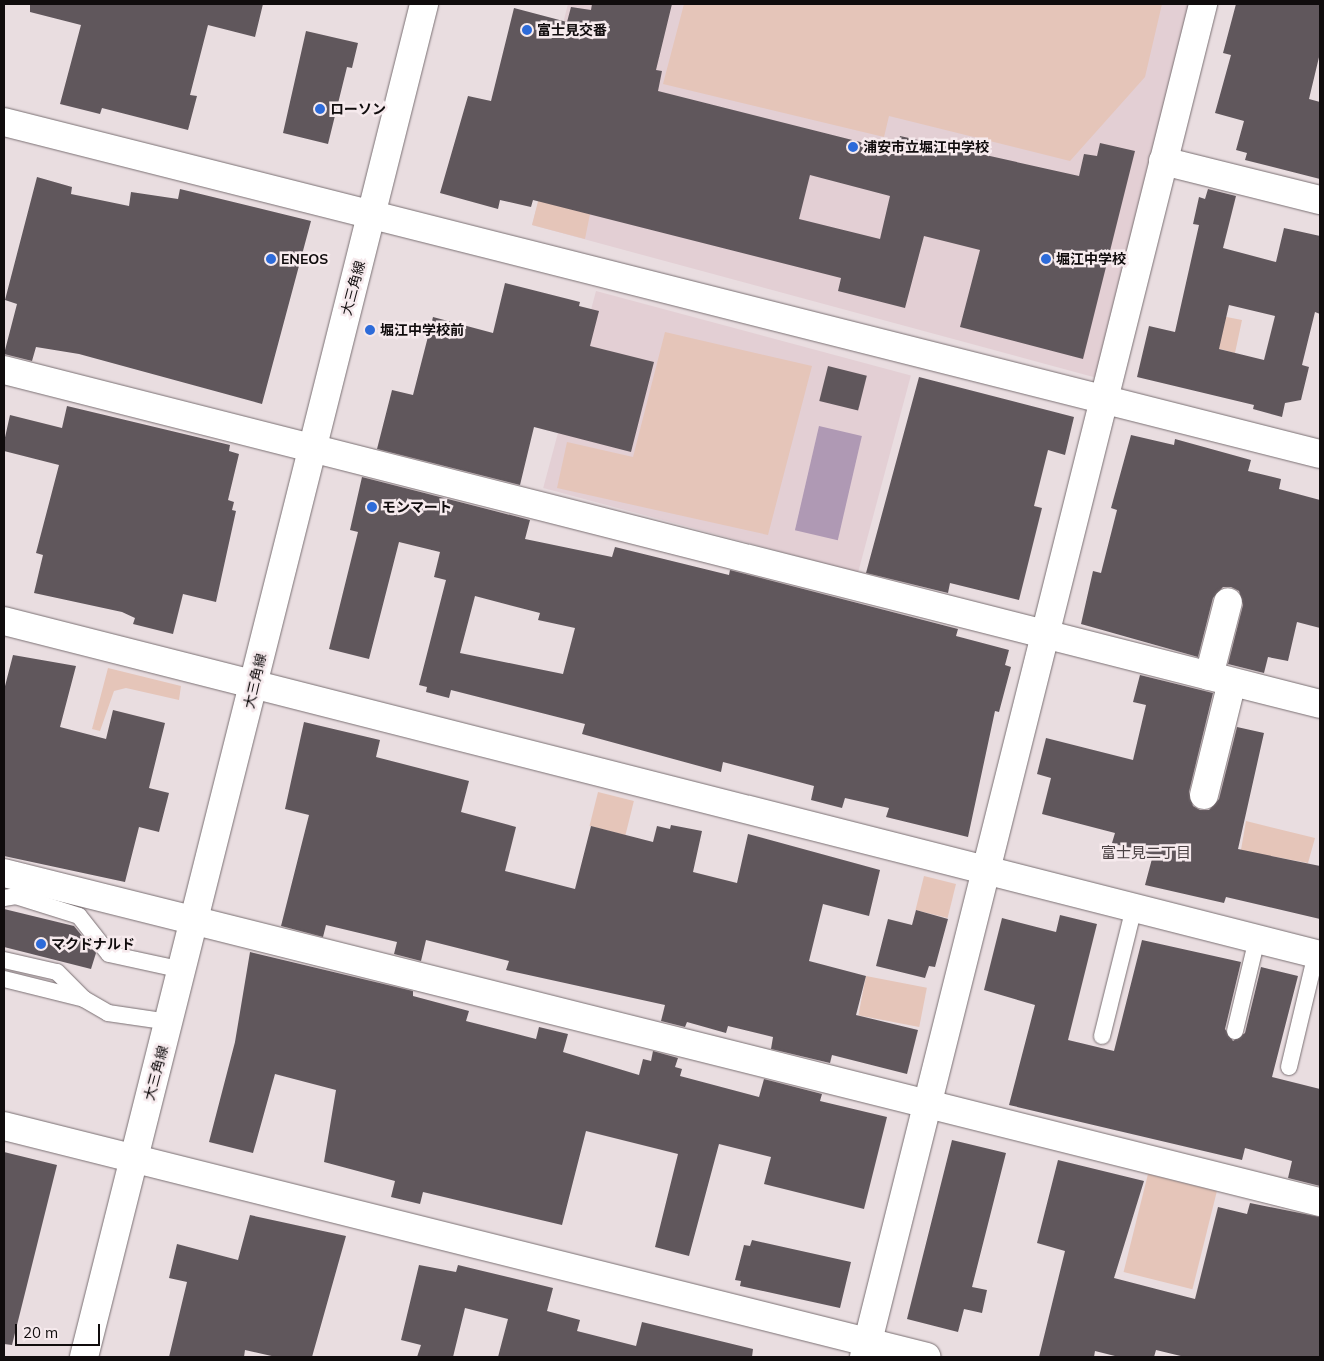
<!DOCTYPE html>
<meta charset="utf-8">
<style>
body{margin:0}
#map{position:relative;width:1324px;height:1361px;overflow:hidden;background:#e9dde0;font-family:Mulish,"Noto Sans JP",sans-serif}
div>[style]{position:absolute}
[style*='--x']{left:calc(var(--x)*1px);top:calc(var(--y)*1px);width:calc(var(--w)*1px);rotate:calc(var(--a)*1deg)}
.built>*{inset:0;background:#e3cfd4;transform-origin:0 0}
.green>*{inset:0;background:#e5c5b9;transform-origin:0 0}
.water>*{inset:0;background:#af99b4;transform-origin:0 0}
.building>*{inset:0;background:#60575c;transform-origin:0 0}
.roads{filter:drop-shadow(0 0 1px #7a7073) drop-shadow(0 0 1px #7a7073)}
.service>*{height:16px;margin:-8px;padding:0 8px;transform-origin:8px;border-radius:8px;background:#fff}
.minor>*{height:28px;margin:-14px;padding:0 14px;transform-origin:14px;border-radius:14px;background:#fff}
.tertiary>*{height:28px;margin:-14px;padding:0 14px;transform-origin:14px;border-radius:14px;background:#fff}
.dots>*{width:14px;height:14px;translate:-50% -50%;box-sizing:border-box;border:2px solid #f6eaed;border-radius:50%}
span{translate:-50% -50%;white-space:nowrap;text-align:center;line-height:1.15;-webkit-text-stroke:5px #f6eaed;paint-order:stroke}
.poi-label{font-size:14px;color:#100c0d;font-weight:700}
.left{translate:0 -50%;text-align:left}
.street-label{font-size:14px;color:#100c0d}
.neighbourhood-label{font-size:15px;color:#494042}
.frame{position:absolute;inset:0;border:5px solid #100c0d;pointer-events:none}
.scale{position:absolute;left:15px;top:1324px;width:85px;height:22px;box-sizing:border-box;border:2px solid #100c0d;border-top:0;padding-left:6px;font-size:15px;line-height:18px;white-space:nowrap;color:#100c0d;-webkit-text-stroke:4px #f6eaed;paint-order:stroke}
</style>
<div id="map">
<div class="built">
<div style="clip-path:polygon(568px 4px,1190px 4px,1097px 378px,532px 225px,576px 56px,556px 51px)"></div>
<div style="left:596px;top:291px;width:326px;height:204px;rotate:15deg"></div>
</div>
<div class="green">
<div style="clip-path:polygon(684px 4px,1162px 4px,1145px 77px,1070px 161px,889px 116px,884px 137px,663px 84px)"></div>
<div style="clip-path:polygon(572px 69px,590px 214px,585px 239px,532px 225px)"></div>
<div style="clip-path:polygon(1206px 313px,1242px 320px,1235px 353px,1213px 347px)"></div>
<div style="clip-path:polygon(665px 332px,812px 366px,768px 535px,557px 488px,567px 442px,633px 457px)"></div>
<div style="clip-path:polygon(108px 668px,181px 686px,179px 700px,126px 688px,114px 691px,100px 731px,92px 729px)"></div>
<div style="left:598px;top:792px;width:37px;height:35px;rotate:14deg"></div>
<div style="clip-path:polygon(1246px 821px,1315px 838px,1308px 863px,1271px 856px,1266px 874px,1238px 867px)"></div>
<div style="left:924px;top:876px;width:33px;height:35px;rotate:14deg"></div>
<div style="left:866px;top:976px;width:62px;height:40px;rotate:11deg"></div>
<div style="left:1148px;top:1174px;width:71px;height:101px;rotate:14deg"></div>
</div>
<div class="water">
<div style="left:819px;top:426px;width:44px;height:107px;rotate:13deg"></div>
</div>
<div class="building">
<div style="clip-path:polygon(30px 4px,263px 4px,255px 37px,208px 25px,190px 95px,197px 96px,188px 130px,102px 108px,100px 114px,60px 104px,81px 25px,30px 12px)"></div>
<div style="clip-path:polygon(evenodd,592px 4px,672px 4px,656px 70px,662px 71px,658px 91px,896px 151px,900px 136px,1079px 176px,1084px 154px,1097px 156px,1100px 143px,1135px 151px,1083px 359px,960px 327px,980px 250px,924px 236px,905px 308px,838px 291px,841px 278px,533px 200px,531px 207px,500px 200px,498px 209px,440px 193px,468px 96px,491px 101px,514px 8px,567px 22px,571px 7px,591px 10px,592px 4px,810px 175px,890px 196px,880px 239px,799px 219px,810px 175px)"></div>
<div style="clip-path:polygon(1236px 4px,1320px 4px,1320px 53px,1309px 99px,1320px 102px,1320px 179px,1245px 160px,1247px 153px,1236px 150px,1244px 121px,1215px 113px,1231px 55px,1223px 53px)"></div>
<div style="clip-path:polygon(306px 31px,358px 43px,352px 68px,347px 67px,328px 144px,283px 133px)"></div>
<div style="clip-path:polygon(37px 177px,72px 187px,71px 194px,129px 206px,131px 192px,178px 199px,180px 189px,311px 221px,262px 404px,79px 354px,36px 347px,32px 361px,4px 354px,17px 304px,5px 300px)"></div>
<div style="clip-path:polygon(evenodd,1208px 189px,1236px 196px,1223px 248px,1276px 262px,1284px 228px,1320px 236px,1320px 314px,1315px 312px,1302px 365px,1309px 367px,1301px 400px,1285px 403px,1282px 417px,1253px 409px,1254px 405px,1137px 377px,1149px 326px,1175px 332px,1199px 225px,1193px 224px,1199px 197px,1205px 199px,1208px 189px,1229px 305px,1275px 316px,1264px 360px,1219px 349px,1229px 305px)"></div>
<div style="clip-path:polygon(505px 283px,580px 302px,579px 306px,599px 311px,590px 346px,654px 362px,631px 452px,534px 427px,520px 485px,377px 449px,392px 390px,413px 395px,433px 317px,493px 333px)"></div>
<div style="left:828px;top:366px;width:40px;height:36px;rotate:14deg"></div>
<div style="clip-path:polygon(919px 377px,1074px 417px,1065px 455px,1048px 450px,1034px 506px,1042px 508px,1019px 600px,950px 583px,948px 593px,866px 573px)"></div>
<div style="clip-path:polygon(67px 406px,230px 445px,229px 451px,239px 454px,228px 500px,234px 502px,232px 510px,236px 511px,216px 602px,183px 594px,173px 634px,133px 624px,135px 618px,122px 612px,34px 593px,43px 555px,36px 553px,59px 465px,4px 451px,4px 442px,10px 415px,62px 428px)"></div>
<div style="clip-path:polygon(1131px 435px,1174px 445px,1175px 439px,1251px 460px,1248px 471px,1281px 479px,1279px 489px,1320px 500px,1320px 628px,1297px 622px,1288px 661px,1268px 657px,1264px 673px,1228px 664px,1243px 605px,1239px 591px,1231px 587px,1223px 587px,1213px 598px,1198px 657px,1081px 624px,1093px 571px,1101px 573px,1117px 510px,1111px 508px)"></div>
<div style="clip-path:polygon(evenodd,362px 477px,530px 520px,525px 539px,612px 557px,615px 547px,729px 575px,730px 570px,958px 629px,956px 636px,1009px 650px,1005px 665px,1011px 667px,999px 712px,995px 711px,968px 837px,886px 817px,889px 808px,845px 798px,842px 808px,811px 800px,814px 786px,723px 762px,721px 772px,582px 734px,585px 724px,451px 690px,449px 698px,426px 692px,427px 687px,419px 685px,446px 580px,434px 577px,440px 552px,399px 542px,369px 659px,329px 649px,358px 532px,350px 530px,362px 477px,475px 596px,540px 613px,538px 620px,575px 628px,563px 674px,460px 653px,475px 596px)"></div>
<div style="clip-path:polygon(13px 655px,76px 666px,60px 727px,106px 739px,113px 710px,165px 723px,149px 788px,169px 793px,159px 832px,139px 827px,125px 882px,4px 856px,4px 690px)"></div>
<div style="clip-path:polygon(1140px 675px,1213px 693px,1189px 792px,1193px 806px,1200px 810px,1209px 810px,1219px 799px,1237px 727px,1264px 733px,1238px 849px,1320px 866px,1320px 919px,1226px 897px,1224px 903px,1145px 885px,1153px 855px,1112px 843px,1115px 833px,1042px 814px,1051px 778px,1037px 774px,1046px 738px,1133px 760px,1146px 705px,1133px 702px)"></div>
<div style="clip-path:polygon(304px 722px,380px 740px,376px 757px,469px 781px,461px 812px,516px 827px,505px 871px,575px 889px,591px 826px,653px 842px,657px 826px,670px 829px,671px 825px,702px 831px,693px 872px,737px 883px,748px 834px,880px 870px,869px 916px,823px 904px,809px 961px,866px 976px,856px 1015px,918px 1030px,907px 1074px,832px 1055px,830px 1063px,771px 1049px,773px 1037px,728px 1026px,726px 1033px,687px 1022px,685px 1027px,661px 1021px,665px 1005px,506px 970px,509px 961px,426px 940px,421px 961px,394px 954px,397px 942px,326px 925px,323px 937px,281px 926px,309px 815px,285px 809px)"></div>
<div style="clip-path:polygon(4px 909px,74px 926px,96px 953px,91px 969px,4px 947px)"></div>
<div style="clip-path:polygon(916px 910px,948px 919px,935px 967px,929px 966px,925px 978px,876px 966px,888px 919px,912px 925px)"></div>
<div style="clip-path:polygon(1060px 915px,1097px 924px,1068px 1040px,1114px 1051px,1142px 940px,1241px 962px,1225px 1029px,1233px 1041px,1245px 1033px,1261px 967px,1298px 976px,1272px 1077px,1320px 1089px,1320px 1186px,1288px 1178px,1292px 1161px,1245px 1148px,1242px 1160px,1009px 1105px,1035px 1005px,984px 990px,1002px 918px,1056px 932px)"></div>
<div style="clip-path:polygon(250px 952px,413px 991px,413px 996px,469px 1011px,466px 1021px,536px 1039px,539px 1027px,568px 1034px,563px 1052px,639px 1075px,643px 1059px,651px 1061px,653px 1051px,678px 1058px,675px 1067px,682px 1069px,680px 1076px,759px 1097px,764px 1079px,822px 1094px,820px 1101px,887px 1117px,864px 1209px,764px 1184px,771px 1157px,719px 1144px,689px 1256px,655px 1247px,678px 1154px,586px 1131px,562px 1225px,423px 1192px,420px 1204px,391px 1197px,395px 1181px,324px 1162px,336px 1090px,275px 1074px,253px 1153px,209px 1142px,235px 1042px)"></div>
<div style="clip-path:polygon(952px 1140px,1006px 1153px,972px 1287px,987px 1290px,982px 1313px,964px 1309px,958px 1332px,907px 1319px)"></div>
<div style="clip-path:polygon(4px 1152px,57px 1165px,12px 1345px,4px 1344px)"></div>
<div style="clip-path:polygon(1058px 1160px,1144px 1181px,1114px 1278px,1195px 1299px,1218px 1207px,1247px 1214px,1250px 1203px,1320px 1217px,1320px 1357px,1185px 1357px,1156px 1350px,1154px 1357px,1119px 1357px,1095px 1351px,1094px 1357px,1039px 1357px,1065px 1251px,1037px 1243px)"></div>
<div style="clip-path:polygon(250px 1215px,346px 1236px,312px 1357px,276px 1357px,245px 1350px,244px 1357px,169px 1357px,187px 1282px,169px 1278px,177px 1244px,238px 1260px)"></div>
<div style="clip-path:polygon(752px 1240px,851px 1262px,840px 1308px,740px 1286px,741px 1281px,735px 1280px,744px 1245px,750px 1246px)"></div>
<div style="clip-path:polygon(419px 1265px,456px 1272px,458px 1265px,553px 1288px,547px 1311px,580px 1320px,577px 1331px,636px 1346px,642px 1322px,753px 1349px,752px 1357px,498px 1357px,508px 1319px,465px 1308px,453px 1357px,417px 1357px,421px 1345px,401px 1340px)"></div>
</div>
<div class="roads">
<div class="service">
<div style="--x:4;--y:898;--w:12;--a:-9"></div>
<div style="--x:16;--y:896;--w:66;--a:17.6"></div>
<div style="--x:79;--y:916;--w:48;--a:51.7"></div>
<div style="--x:109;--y:954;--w:76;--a:12.2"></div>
<div style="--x:4;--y:960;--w:54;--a:12.8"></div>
<div style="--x:57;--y:972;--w:38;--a:45"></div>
<div style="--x:4;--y:979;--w:82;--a:14"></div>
<div style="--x:84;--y:999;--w:28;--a:30"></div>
<div style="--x:108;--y:1013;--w:63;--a:8.3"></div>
<div style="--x:1235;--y:1031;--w:95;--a:-76.6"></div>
<div style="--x:1102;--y:1036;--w:132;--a:-76"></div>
<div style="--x:1289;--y:1067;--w:116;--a:-76.6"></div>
</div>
<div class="minor">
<div style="--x:4;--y:122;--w:1357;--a:14.16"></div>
<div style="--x:1163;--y:161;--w:162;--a:14"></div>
<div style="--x:4;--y:370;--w:1358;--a:14.24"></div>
<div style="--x:4;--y:621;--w:1358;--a:14.24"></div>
<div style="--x:1209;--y:676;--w:76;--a:-75.6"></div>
<div style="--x:1204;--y:795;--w:116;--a:-76.1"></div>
<div style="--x:4;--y:873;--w:1357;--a:14.04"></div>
<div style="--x:4;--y:1126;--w:951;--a:14.05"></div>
<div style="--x:864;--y:1357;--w:1395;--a:-75.93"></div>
</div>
<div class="tertiary">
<div style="--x:84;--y:1357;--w:1395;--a:-75.89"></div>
</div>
</div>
<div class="dots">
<div style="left:527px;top:30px;background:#2d6bd9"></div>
<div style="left:320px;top:109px;background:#2d6bd9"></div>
<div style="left:853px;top:147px;background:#2d6bd9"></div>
<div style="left:271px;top:259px;background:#2d6bd9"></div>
<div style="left:1046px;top:259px;background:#2d6bd9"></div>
<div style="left:370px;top:330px;background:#2d6bd9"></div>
<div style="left:372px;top:507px;background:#2d6bd9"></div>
<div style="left:41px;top:944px;background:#2d6bd9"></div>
</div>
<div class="poi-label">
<span class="left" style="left:537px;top:30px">富士見交番</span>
<span class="left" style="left:330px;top:109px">ローソン</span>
<span class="left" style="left:863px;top:147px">浦安市立堀江中学校</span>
<span class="left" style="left:281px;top:259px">ENEOS</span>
<span class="left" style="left:1056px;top:259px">堀江中学校</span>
<span class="left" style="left:380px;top:330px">堀江中学校前</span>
<span class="left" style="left:382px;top:507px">モンマート</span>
<span class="left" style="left:51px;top:944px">マクドナルド</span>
</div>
<div class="street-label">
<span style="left:353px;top:288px;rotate:-75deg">大三角線</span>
<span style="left:255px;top:681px;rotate:-77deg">大三角線</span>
<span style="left:156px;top:1073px;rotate:-75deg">大三角線</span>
</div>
<div class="neighbourhood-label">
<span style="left:1146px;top:853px">富士見二丁目</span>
</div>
<div class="frame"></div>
<div class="scale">20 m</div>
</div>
